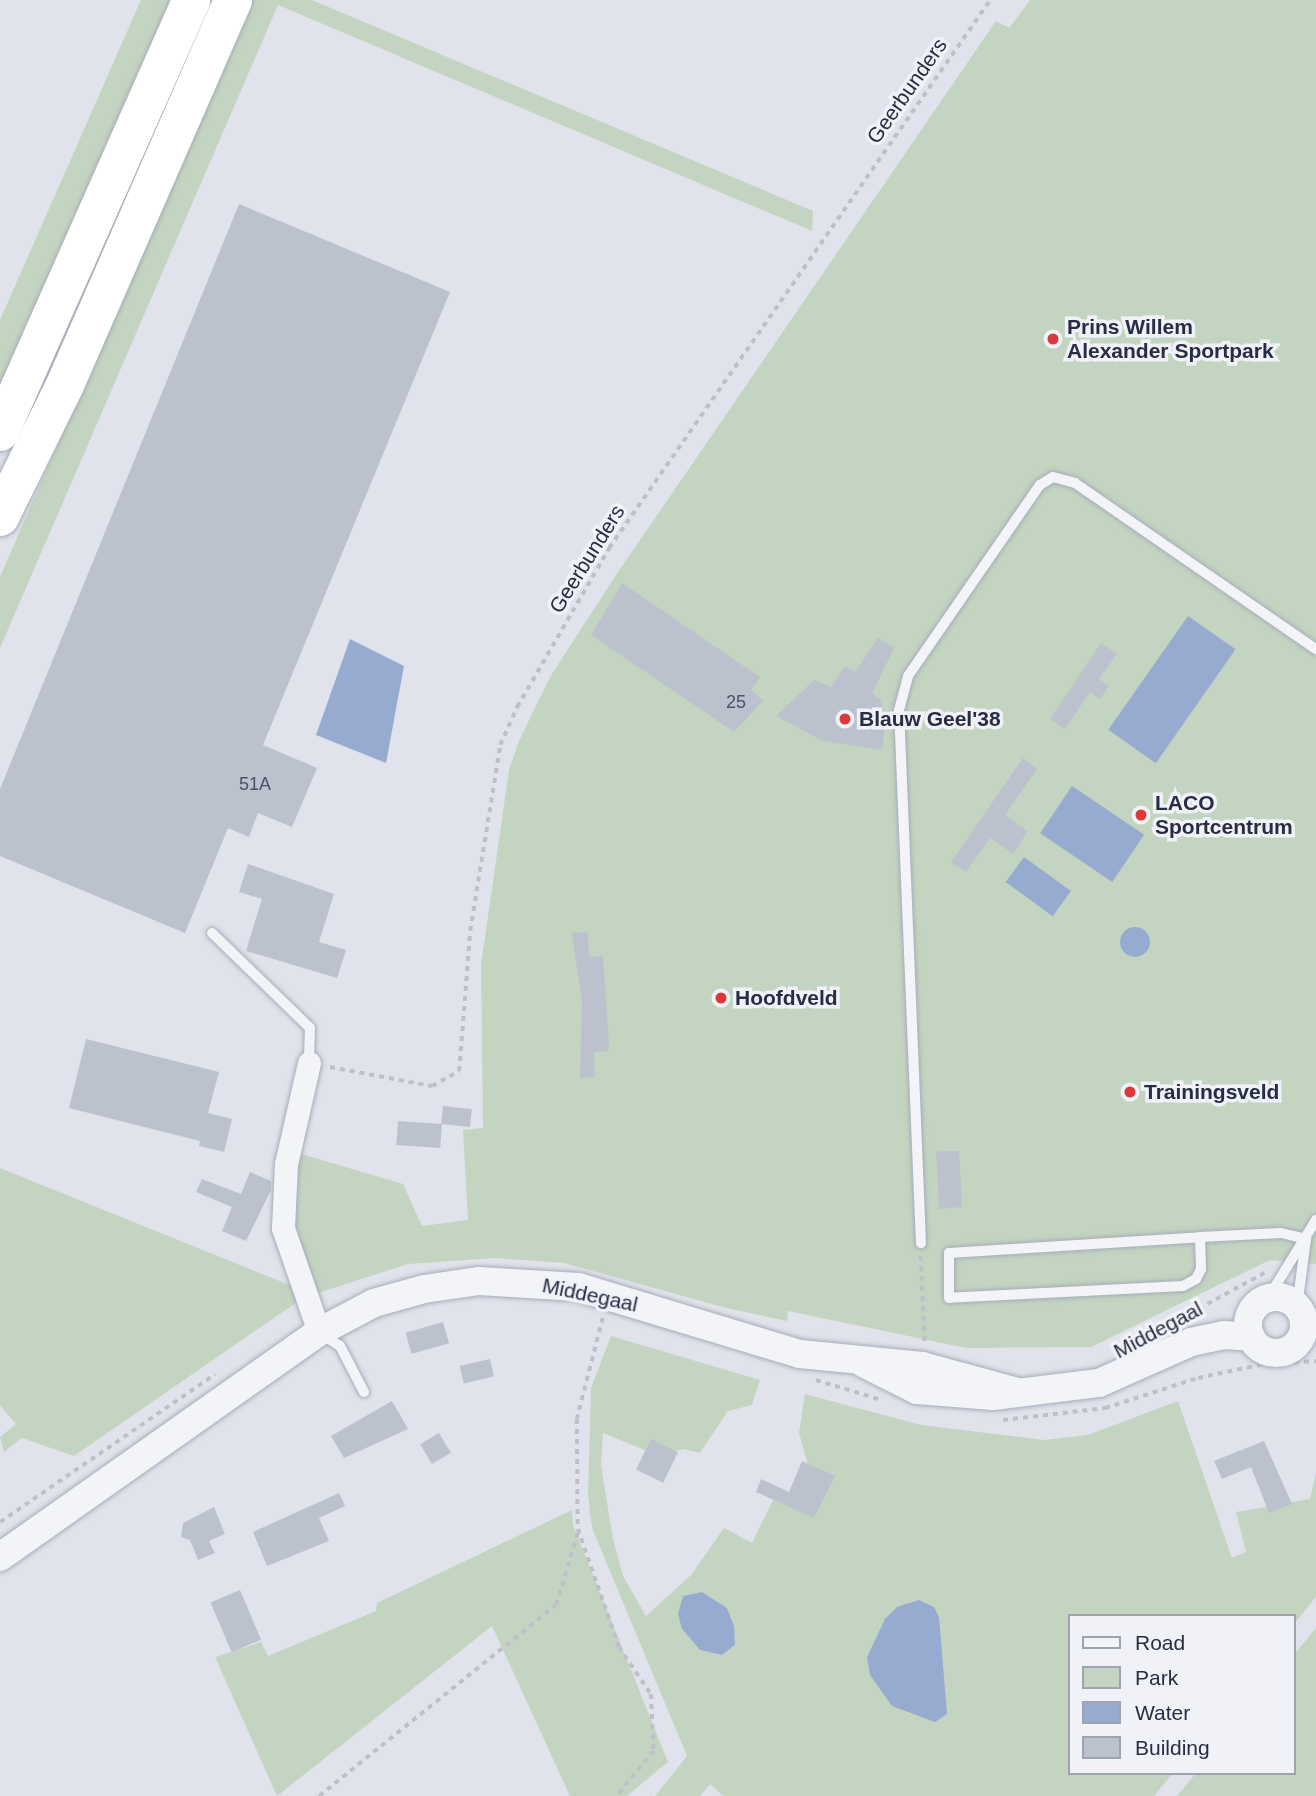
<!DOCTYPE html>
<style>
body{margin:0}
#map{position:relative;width:1316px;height:1796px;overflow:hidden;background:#e0e3eb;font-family:Arial,sans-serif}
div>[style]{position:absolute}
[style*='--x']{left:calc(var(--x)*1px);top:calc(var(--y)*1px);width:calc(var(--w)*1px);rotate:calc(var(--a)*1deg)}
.green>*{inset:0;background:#c3d5c0}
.water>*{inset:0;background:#97aacf;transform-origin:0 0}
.round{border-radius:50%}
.building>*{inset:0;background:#bcc1ce;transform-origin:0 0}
.path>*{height:3.5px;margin-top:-1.75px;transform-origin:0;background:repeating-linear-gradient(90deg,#bec0c9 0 5px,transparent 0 10px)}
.roads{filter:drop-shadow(0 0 2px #a8acb9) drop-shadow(0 0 2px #a8acb9)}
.service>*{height:10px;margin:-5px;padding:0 5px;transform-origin:5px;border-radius:5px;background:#f3f4f8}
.minor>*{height:23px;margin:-11.5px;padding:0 11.5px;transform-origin:11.5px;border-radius:11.5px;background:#f3f4f8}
.tertiary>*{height:28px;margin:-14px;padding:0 14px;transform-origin:14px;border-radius:14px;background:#f3f4f8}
.tertiary>.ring{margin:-14px;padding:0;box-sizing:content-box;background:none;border:28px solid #f3f4f8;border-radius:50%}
.motorway>*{height:38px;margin:-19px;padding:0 19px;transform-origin:19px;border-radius:19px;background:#fff}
.dots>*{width:19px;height:19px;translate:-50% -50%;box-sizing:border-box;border:4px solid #f0f2f8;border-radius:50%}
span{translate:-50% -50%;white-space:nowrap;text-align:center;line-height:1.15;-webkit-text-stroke:7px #f0f2f8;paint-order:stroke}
.number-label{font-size:18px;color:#4c5266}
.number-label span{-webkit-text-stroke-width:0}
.street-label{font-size:21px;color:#262d44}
.poi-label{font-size:21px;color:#262d44;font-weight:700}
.left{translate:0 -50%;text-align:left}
.legend{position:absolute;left:1068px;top:1614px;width:228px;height:161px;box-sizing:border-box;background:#f0f2f8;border:2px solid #9fa3b0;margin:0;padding:9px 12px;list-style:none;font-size:21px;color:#262d44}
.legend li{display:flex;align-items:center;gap:14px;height:35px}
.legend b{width:35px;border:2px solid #9fa3b0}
</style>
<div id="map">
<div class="green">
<div style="clip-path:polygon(141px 0,172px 0,0 384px,0 320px)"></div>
<div style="clip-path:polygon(251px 0,312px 0,813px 211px,812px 231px,278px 5px,0 648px,0 577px)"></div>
<div style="clip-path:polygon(1030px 0,1316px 0,1316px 1264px,1270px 1260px,1091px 1347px,966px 1348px,788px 1311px,787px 1321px,726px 1308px,564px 1263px,495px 1258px,408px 1264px,309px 1296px,291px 1228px,298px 1153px,403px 1184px,422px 1226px,468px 1220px,463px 1130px,483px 1128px,481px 965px,509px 770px,519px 741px,550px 677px,616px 575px,996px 21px,1009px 28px)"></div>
<div style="clip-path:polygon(0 1168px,292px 1286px,297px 1302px,74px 1456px,22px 1438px,4px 1452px,0 1437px,16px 1424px,0 1405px)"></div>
<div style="clip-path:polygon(evenodd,611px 1336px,760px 1380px,752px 1405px,728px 1411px,700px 1453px,684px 1449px,657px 1455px,603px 1433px,601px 1465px,613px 1539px,623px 1576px,646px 1616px,691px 1575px,724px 1528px,752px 1543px,773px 1500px,784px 1504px,791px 1488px,799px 1489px,808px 1465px,799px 1433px,805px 1394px,921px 1425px,1044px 1440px,1088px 1435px,1178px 1401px,1232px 1558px,1246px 1552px,1236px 1512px,1310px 1499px,1316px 1472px,1316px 1597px,1293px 1625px,1293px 1616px,1069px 1616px,1069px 1773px,1173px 1773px,1154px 1796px,723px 1796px,710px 1784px,700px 1796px,655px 1796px,687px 1756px,592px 1528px,588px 1495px,591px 1388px,611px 1336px,702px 1592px,727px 1608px,734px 1626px,735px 1645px,722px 1655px,700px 1650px,682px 1629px,683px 1596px,702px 1592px)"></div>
<div style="clip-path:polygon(572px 1510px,573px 1525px,668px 1762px,627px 1796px,570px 1796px,492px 1626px,277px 1796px,215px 1657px,261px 1642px,268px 1656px,376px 1611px,377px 1603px)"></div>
<div style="clip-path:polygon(1316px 1628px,1316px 1796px,1177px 1796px,1196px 1773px,1293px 1773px,1293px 1656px)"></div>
</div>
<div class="water">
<div style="left:1188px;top:616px;width:58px;height:139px;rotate:35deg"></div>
<div style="clip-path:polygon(350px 639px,404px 666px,386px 763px,316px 735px)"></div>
<div style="left:1072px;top:786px;width:87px;height:57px;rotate:34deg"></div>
<div style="left:1024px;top:857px;width:58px;height:31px;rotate:36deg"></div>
<div class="round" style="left:1120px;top:927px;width:30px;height:30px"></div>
<div style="clip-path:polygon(702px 1592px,727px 1608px,734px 1626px,735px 1645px,722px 1655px,700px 1650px,682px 1629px,678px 1614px,683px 1596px)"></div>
<div style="clip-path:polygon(919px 1600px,934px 1607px,939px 1617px,947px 1714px,935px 1722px,892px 1706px,870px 1675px,867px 1657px,885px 1619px,897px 1607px)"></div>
</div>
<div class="building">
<div style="clip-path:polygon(239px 204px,450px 292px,263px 745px,317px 768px,292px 827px,258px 813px,249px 837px,228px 828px,185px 933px,0 856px,0 789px)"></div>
<div style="clip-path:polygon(622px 583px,760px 677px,751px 690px,763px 701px,734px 732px,591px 635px)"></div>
<div style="clip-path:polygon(878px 638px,894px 648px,872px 694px,880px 699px,886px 720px,882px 750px,823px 741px,776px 716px,814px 680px,831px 687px,845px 666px,855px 672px)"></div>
<div style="clip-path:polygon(1101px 643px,1117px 654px,1099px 679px,1109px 686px,1100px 699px,1090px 692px,1065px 729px,1050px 719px)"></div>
<div style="clip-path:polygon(1023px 758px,1037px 769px,1005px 815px,1028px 831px,1013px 854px,990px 838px,966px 872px,951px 862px)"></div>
<div style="clip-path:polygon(248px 864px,334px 894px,319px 942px,346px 950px,337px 978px,246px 951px,262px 899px,239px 892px)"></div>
<div style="clip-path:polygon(588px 932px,589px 957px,603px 956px,609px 1043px,608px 1051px,594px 1052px,595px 1077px,580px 1078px,582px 1001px,572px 933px)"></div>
<div style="clip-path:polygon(86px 1039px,219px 1072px,208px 1113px,232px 1119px,224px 1152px,199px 1146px,200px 1141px,69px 1108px)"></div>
<div style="left:443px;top:1106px;width:29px;height:18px;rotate:6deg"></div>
<div style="left:398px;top:1121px;width:44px;height:24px;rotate:4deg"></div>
<div style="clip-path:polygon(944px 1151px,959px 1151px,962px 1207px,939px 1209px,936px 1152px)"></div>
<div style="clip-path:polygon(250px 1172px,271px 1181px,271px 1190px,246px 1241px,222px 1231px,232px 1207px,196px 1192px,202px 1179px,241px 1194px)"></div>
<div style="left:443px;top:1322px;width:22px;height:39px;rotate:74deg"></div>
<div style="left:490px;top:1359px;width:18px;height:31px;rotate:77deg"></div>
<div style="clip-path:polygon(392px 1401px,408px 1429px,344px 1458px,331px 1436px)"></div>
<div style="left:439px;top:1433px;width:23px;height:22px;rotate:59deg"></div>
<div style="left:651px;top:1439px;width:30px;height:34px;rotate:26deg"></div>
<div style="clip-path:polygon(1264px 1441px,1292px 1504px,1269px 1513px,1251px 1467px,1222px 1479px,1214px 1461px)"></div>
<div style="clip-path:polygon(802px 1461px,835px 1476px,814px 1518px,756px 1492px,761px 1479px,789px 1492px)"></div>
<div style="clip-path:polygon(339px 1493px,345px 1506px,319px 1518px,329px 1541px,267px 1566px,253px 1532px)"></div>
<div style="clip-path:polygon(214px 1507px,225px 1534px,209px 1541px,215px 1553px,198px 1560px,190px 1540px,181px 1537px,183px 1523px)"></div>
<div style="left:240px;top:1590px;width:54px;height:32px;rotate:67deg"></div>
</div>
<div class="path">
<div style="--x:330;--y:1067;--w:104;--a:10.6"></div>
<div style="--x:432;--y:1086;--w:31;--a:-29"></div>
<div style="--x:459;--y:1071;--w:140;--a:-85.5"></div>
<div style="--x:470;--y:931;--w:188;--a:-80.8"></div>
<div style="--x:500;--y:745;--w:42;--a:-65.9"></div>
<div style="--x:517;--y:707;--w:184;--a:-59.9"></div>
<div style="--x:609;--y:548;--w:667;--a:-55.19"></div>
<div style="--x:921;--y:1256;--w:90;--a:87.5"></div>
<div style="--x:603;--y:1318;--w:104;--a:104.4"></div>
<div style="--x:577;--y:1419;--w:110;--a:89.5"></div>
<div style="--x:578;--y:1529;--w:125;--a:70.8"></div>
<div style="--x:619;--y:1647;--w:57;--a:55.8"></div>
<div style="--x:651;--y:1694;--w:57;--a:87"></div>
<div style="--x:654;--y:1751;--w:58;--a:129.4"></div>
<div style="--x:1172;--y:1323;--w:107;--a:-28.5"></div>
<div style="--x:816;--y:1380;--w:69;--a:16.9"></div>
<div style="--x:1003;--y:1420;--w:103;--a:-6.7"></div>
<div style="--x:1105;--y:1408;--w:98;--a:-17.9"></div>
<div style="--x:1198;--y:1378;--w:67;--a:-12"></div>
<div style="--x:1264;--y:1364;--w:52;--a:-3.3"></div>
<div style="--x:0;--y:1522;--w:261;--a:-34.5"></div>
<div style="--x:319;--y:1796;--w:304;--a:-38.9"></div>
<div style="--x:556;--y:1605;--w:77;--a:-73.4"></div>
</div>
<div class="roads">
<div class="service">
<div style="--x:212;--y:933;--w:136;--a:44.1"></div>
<div style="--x:310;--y:1028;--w:35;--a:92"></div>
<div style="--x:1200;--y:1237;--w:32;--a:88"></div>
<div style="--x:1201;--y:1269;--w:11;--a:117"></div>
<div style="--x:1196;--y:1279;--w:15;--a:152"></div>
<div style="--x:1183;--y:1286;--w:234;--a:177.1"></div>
<div style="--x:949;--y:1298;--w:45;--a:-90"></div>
<div style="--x:949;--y:1253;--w:252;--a:-3.6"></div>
<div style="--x:1200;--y:1237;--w:81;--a:-2.8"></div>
<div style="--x:1281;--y:1233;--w:26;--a:13"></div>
<div style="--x:921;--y:1243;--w:533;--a:-92.36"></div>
<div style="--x:899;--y:710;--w:35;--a:-75"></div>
<div style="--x:908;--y:676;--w:232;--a:-55.4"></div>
<div style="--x:1040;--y:485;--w:15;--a:-32"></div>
<div style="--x:1053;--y:477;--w:23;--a:15"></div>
<div style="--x:1075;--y:483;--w:293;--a:34.6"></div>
<div style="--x:1268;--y:1298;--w:92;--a:-58.4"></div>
<div style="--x:1297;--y:1307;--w:69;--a:-82.5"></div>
<div style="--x:321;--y:1334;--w:22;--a:32"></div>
<div style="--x:340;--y:1346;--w:52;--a:62.4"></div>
</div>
<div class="minor">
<div style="--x:309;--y:1063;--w:104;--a:102.8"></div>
<div style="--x:286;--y:1164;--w:64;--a:92.7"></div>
<div style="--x:283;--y:1228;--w:110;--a:70.9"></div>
</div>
<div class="tertiary">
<div class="ring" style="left:1248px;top:1297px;width:28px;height:28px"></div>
<div style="--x:863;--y:1363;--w:60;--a:26.6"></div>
<div style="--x:917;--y:1390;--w:76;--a:4.5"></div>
<div style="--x:993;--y:1396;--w:107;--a:-7"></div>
<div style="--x:1099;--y:1383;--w:101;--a:-24"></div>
<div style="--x:1191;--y:1342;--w:34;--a:-12"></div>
<div style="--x:1224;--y:1335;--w:27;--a:4"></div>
<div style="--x:0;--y:1557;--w:390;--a:-35.2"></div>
<div style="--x:319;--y:1332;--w:62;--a:-27.8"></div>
<div style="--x:374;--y:1303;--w:52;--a:-15.6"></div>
<div style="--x:424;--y:1289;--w:56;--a:-8.3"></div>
<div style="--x:479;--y:1281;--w:99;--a:3.5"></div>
<div style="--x:578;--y:1287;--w:232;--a:16.8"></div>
<div style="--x:800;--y:1354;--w:123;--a:5.6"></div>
<div style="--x:922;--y:1366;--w:98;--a:15.3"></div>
</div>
<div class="motorway">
<div style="--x:0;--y:432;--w:472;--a:-66.1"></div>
<div style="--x:0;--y:517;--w:147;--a:-63.8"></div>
<div style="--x:65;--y:385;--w:420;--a:-66.4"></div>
</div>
</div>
<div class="dots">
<div style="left:1053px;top:339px;background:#de373a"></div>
<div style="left:845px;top:719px;background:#de373a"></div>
<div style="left:1141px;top:815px;background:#de373a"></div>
<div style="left:721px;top:998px;background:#de373a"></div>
<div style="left:1130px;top:1092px;background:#de373a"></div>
</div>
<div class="number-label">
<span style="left:736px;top:702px">25</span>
<span style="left:255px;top:784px">51A</span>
</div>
<div class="street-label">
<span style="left:907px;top:91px;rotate:-55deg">Geerbunders</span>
<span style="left:587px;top:559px;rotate:-58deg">Geerbunders</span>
<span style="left:590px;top:1295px;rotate:12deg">Middegaal</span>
<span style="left:1158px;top:1330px;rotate:-28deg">Middegaal</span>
</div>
<div class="poi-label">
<span class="left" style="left:1067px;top:339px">Prins Willem<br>Alexander Sportpark</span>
<span class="left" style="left:859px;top:719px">Blauw Geel'38</span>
<span class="left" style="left:1155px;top:815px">LACO<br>Sportcentrum</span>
<span class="left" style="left:735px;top:998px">Hoofdveld</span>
<span class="left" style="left:1144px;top:1092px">Trainingsveld</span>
</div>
<ul class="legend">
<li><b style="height:9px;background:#f3f4f8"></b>Road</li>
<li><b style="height:19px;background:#c3d5c0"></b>Park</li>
<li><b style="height:19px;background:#97aacf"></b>Water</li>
<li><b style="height:19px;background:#bcc1ce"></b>Building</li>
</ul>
</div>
